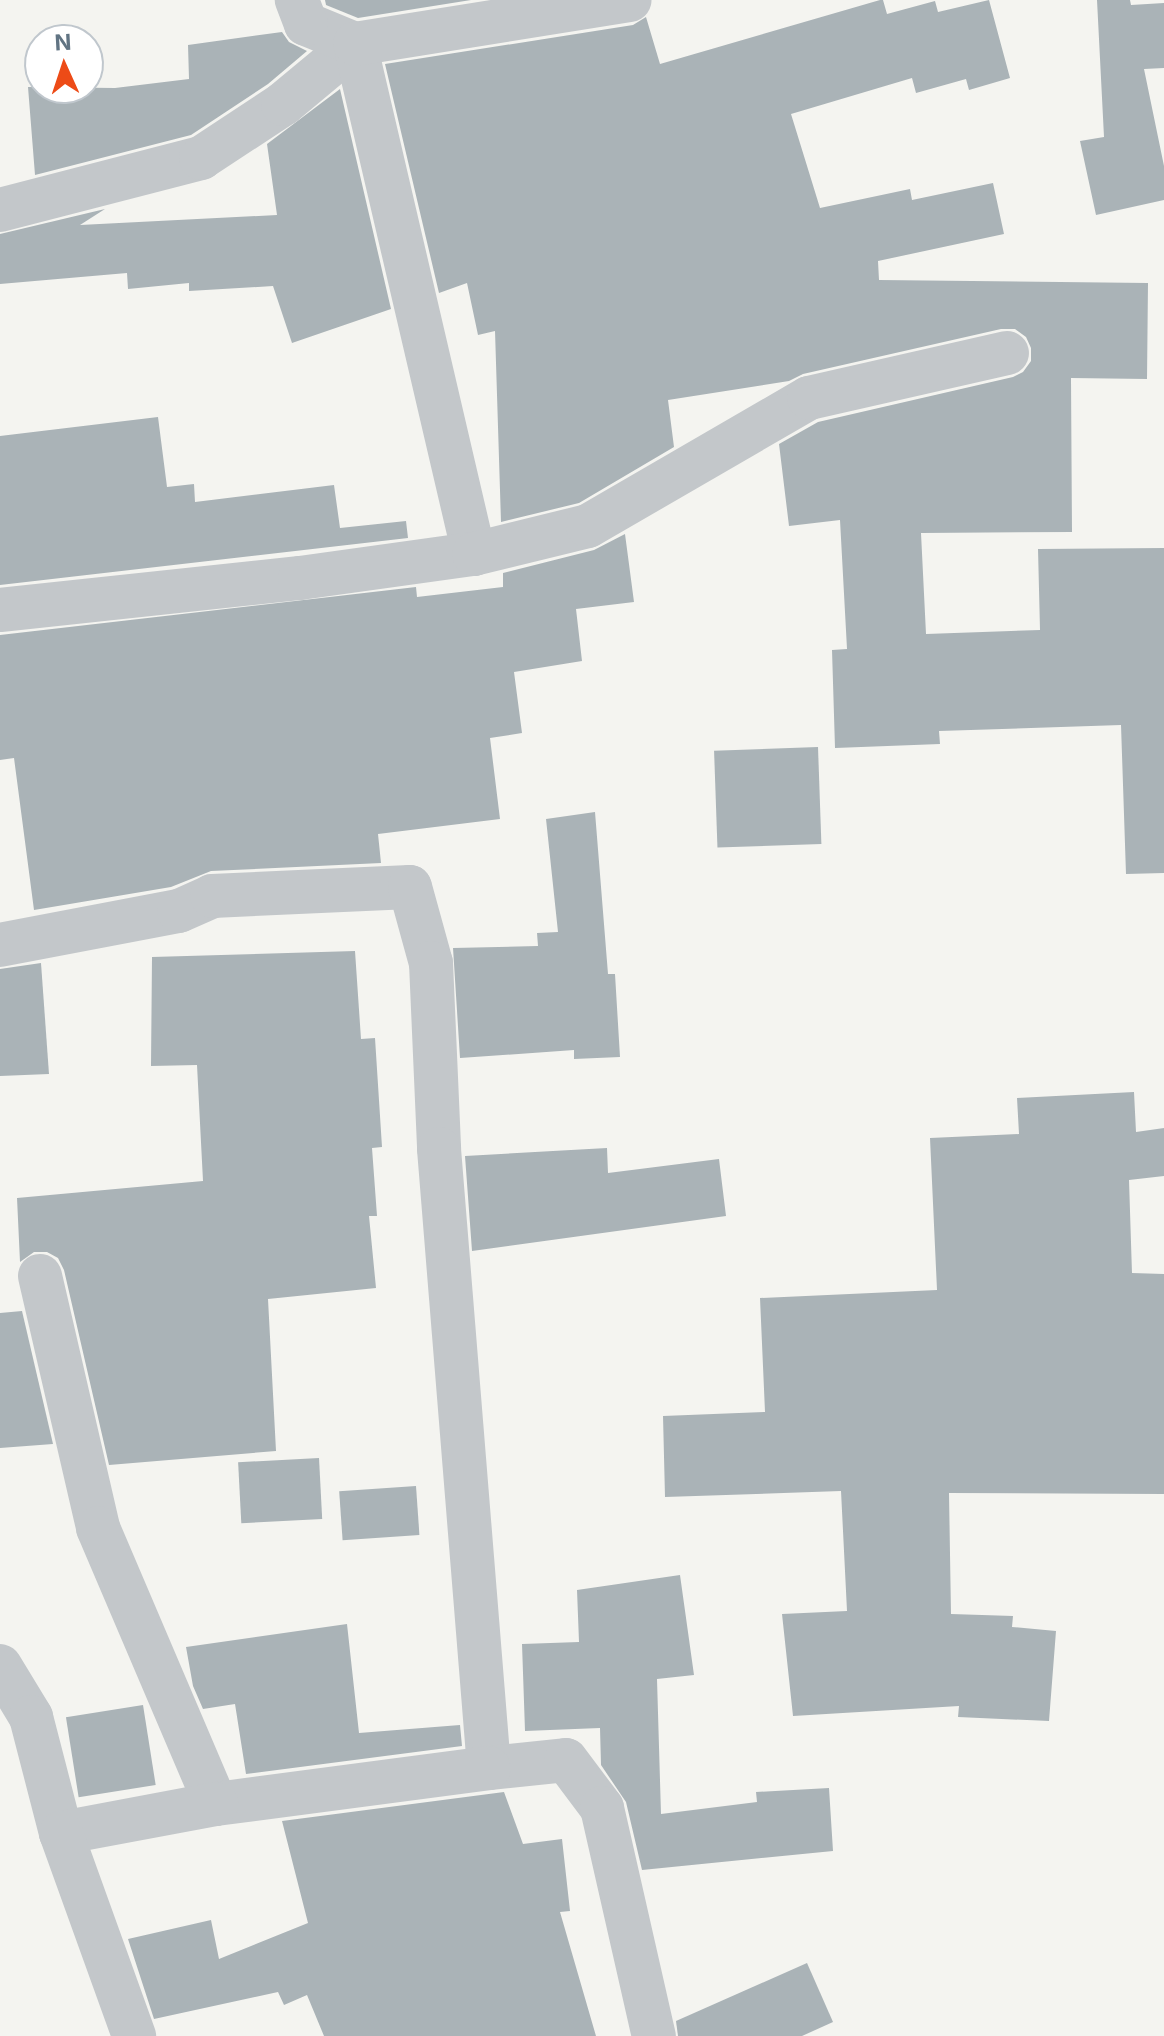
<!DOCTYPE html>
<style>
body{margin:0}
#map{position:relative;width:1164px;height:2036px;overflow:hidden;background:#f4f4f0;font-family:Inter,sans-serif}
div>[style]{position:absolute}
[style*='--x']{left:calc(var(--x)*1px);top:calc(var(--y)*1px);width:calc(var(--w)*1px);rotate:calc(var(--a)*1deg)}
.building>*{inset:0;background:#aab3b7;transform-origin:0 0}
.street>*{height:44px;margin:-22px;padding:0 22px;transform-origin:22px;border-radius:22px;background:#c3c7ca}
span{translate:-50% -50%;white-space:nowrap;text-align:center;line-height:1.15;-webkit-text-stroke:8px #fff;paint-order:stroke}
.north{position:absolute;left:24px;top:24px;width:80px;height:80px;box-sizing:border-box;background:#fff;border:2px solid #c0c7cd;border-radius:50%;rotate:357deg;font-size:22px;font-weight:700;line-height:32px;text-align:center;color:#617483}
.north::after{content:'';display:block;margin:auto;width:28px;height:36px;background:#ed4b17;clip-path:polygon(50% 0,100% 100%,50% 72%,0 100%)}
</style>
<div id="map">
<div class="building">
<div style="clip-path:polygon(325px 0,471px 0,358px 18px,326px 5px)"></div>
<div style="clip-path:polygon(880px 0,883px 0,887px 14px,935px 1px,938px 12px,989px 0,1010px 78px,969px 90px,966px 79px,916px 93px,912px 78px,791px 114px,820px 208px,910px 189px,912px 200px,993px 183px,1004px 234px,878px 261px,879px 280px,1148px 283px,1147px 379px,1071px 378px,1072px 532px,921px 533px,926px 634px,1040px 630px,1038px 549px,1164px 548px,1164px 873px,1126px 874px,1121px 725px,939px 731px,940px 744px,835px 748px,832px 650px,847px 649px,840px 520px,789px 526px,779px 444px,818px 422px,1013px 377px,1023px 372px,1031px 361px,1031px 348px,1026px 337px,1015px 329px,1001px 329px,803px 374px,789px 381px,668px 400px,674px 447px,579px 503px,501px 522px,495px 331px,478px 335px,467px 283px,439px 293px,385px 64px,633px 25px,646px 17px,660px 64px)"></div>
<div style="clip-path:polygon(1097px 0,1130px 0,1131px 5px,1164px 3px,1164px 68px,1144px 69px,1164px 166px,1164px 200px,1096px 215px,1080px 141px,1104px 137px)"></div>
<div style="clip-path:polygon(282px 32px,289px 42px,307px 51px,268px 84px,191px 135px,35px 175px,28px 87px,115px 88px,189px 79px,188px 45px)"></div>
<div style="clip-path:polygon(340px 89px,391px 309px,292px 343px,273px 286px,189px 291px,189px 283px,128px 289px,127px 273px,0 284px,0 234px,105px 209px,80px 225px,277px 215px,267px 144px)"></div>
<div style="clip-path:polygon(158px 417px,167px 487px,194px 484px,195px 502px,334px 485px,340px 528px,406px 521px,408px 538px,0 585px,0 436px)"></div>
<div style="clip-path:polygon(625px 534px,634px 602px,576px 609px,582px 661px,514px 672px,522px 733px,490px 738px,500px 819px,378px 834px,381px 863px,211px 871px,171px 887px,34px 910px,14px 758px,0 760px,0 635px,416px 587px,417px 597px,503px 587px,503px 573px,594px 550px)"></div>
<div style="left:818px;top:747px;width:97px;height:104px;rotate:88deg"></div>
<div style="clip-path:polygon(595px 812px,608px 974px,615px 974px,620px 1057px,574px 1059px,574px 1050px,460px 1058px,453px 948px,538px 946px,537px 933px,558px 932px,546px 819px)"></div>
<div style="clip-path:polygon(355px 951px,361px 1039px,375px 1038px,382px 1147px,372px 1148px,377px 1216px,369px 1216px,376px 1288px,268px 1299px,276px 1451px,109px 1465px,64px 1270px,58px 1258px,47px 1252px,34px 1252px,20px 1262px,17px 1198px,203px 1181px,197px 1065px,151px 1066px,152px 957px)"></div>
<div style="clip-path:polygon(41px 963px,49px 1074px,0 1076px,0 969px)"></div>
<div style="clip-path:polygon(1134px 1092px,1136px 1132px,1164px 1128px,1164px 1176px,1129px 1180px,1132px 1273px,1164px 1274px,1164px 1494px,949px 1493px,951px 1614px,1013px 1616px,1012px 1627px,1056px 1631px,1049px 1721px,958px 1717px,959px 1706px,793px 1716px,782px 1614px,847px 1611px,841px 1491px,665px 1497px,663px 1416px,765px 1412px,760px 1298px,937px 1290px,930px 1138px,1019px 1134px,1017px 1098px)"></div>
<div style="clip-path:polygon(607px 1148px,608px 1173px,719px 1159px,726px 1216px,472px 1251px,465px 1156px)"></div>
<div style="clip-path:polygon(22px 1311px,53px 1444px,0 1448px,0 1313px)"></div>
<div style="left:319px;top:1458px;width:61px;height:81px;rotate:87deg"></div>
<div style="left:416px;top:1486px;width:49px;height:77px;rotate:86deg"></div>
<div style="clip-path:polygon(680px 1575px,694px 1675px,657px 1679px,661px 1814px,757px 1802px,756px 1792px,829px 1788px,833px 1851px,642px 1870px,626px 1802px,601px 1765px,600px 1728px,525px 1731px,522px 1644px,579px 1642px,577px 1590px)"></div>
<div style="clip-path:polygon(347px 1624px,359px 1733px,460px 1725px,462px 1746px,246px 1774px,235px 1704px,203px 1709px,193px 1686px,186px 1647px)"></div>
<div style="left:143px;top:1705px;width:81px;height:78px;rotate:81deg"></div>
<div style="clip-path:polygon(504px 1792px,523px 1844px,562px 1839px,570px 1911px,560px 1912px,596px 2036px,324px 2036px,307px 1995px,284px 2005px,278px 1992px,154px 2019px,128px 1939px,211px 1920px,219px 1959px,308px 1923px,282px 1821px)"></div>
<div style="clip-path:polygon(807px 1963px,833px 2022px,802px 2036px,678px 2036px,676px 2021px)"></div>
</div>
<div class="street">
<div style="--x:0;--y:210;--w:208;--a:-14.5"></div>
<div style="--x:201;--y:158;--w:98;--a:-33.4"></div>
<div style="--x:283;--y:104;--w:94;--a:-39.8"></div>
<div style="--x:355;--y:44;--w:53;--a:-157.8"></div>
<div style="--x:306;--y:24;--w:26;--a:-111"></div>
<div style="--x:474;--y:554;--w:524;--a:-103.13"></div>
<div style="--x:355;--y:44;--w:278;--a:-9.1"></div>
<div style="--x:0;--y:610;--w:302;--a:-6.1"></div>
<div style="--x:300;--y:578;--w:176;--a:-7.9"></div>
<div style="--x:474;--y:554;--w:117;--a:-13.8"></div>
<div style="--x:588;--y:526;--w:255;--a:-30.1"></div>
<div style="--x:809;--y:398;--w:203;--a:-12.8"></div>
<div style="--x:0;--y:945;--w:182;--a:-10.8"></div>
<div style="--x:179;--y:911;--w:36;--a:-24"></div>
<div style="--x:212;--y:896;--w:198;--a:-2.6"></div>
<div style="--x:410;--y:887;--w:79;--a:74.6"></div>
<div style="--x:431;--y:963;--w:186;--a:87.5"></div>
<div style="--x:439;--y:1149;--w:621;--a:85.38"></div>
<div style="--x:489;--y:1768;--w:77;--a:-5.9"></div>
<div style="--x:566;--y:1760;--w:60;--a:53.1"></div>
<div style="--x:602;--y:1808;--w:234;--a:77.2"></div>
<div style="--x:40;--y:1276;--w:259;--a:77"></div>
<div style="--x:98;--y:1528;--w:300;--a:66.9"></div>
<div style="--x:216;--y:1804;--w:275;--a:-7.5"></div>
<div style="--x:0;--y:1666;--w:60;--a:58.7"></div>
<div style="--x:31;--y:1717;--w:120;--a:75.5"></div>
<div style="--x:61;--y:1833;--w:158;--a:-10.6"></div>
<div style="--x:61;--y:1833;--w:216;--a:70.2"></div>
</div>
<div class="north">N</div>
</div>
